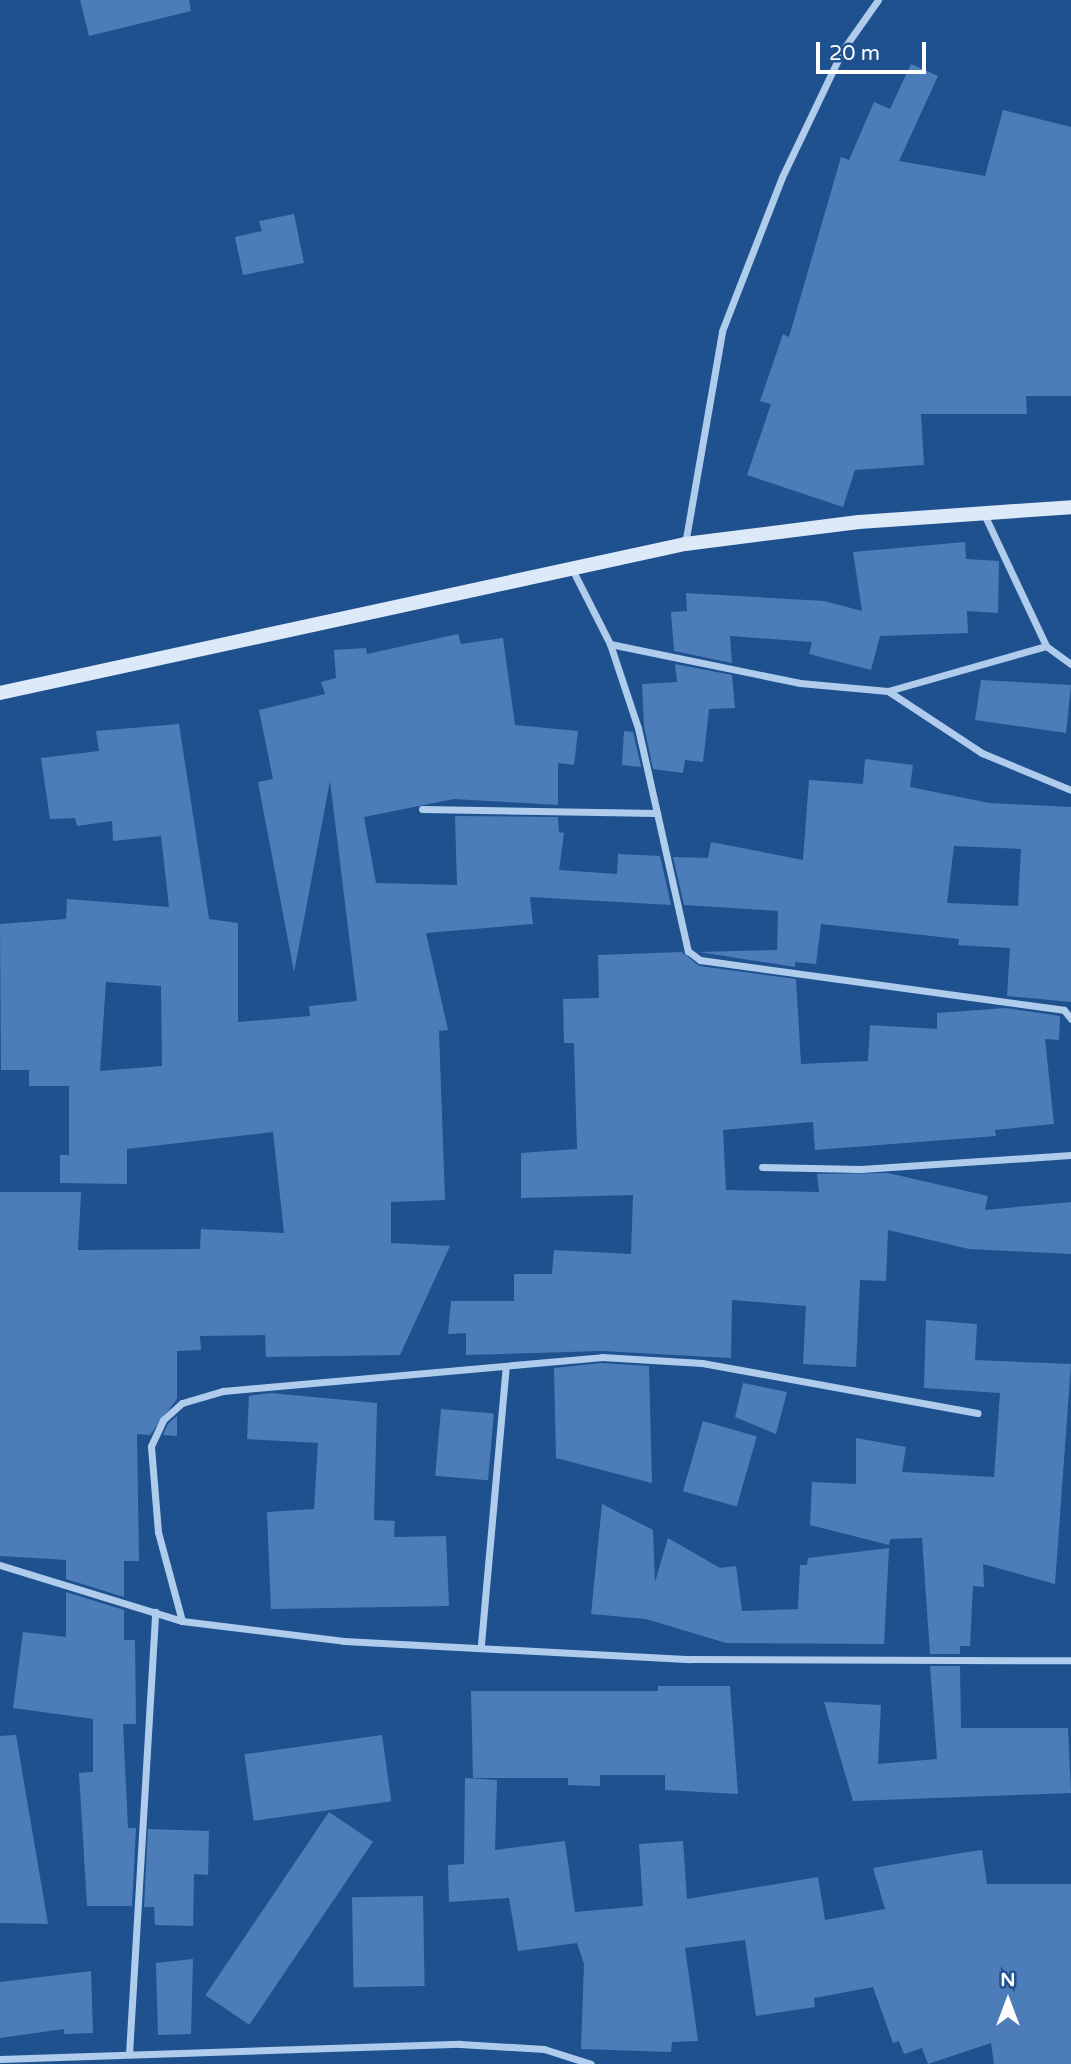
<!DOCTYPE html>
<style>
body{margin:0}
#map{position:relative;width:1071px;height:2064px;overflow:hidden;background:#20518f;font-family:"Varela Round",sans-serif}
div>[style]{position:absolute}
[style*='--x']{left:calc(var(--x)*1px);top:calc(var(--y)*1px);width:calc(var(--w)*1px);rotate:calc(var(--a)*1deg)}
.building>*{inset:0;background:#4c7db8;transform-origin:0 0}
.street>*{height:7px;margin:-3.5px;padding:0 3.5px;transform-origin:3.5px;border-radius:3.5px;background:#afcced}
.secondary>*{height:14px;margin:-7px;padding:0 7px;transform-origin:7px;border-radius:7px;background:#dce9f9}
span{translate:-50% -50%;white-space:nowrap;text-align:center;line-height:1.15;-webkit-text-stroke:7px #20518f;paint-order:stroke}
.north{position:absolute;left:973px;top:1966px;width:70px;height:70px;-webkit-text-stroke:5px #20518f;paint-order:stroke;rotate:0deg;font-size:19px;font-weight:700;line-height:28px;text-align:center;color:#fff}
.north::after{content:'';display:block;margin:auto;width:24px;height:32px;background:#fff;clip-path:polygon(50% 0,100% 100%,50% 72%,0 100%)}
.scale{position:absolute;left:816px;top:42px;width:110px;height:32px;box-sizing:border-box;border:4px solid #fff;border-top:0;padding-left:9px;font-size:21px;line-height:24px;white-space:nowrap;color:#fff;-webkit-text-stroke:5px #20518f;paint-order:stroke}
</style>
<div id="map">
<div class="building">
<div style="clip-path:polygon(80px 0,189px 0,191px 11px,89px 36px)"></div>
<div style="clip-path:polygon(911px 64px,938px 76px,899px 161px,985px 176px,1003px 110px,1071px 127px,1071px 396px,1026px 396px,1027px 414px,921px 414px,924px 465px,855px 470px,843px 507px,747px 475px,771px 404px,760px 401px,783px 334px,789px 337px,841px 157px,849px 160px,874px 102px,890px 109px)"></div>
<div style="clip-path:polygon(294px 214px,304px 263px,243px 275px,235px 237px,262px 231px,259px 221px)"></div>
<div style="clip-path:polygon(965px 542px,966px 559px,999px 561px,998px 613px,967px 611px,968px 633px,880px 636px,871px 670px,809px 654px,812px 642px,730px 636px,732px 663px,674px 651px,671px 612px,687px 611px,686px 593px,824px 601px,862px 611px,853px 552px)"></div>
<div style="clip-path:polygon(evenodd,458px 634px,461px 644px,503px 638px,515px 725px,578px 731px,574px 765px,558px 763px,558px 805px,454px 799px,364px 817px,376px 883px,457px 885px,455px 816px,558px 817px,559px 832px,564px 833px,559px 870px,617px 874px,618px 854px,660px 856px,671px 905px,530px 897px,533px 924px,426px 933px,448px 1030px,439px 1031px,445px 1200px,391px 1202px,391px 1243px,450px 1246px,400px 1355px,266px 1357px,265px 1335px,200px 1336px,201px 1350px,177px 1351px,177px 1399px,150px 1435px,137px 1434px,139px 1561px,124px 1561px,124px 1597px,66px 1579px,66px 1560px,0 1556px,0 1192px,81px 1192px,78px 1250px,200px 1249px,201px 1229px,284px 1233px,273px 1132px,127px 1149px,127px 1184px,60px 1183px,60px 1155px,69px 1155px,69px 1086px,29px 1086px,29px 1070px,1px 1070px,0 924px,66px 919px,67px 899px,169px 907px,161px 836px,113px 841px,112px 821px,77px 826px,75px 818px,50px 819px,41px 758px,99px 751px,96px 731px,179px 724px,209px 919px,238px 923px,238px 1022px,310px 1016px,309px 1006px,357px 1001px,330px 781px,294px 972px,258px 782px,273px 779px,259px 710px,325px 694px,321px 682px,336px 678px,334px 650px,366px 648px,367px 654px,458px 634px,106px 982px,161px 986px,162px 1066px,100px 1071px,106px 982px)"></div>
<div style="clip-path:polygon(675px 664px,732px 675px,735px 708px,709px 709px,703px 762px,685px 760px,683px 773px,653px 769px,644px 726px,642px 684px,677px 682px)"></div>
<div style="clip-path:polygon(981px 680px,1071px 685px,1066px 733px,975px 720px)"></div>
<div style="clip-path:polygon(624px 731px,633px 732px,641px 767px,622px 765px)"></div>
<div style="clip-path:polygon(evenodd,865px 759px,913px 765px,910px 787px,989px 803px,1071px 807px,1071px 1002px,1007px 996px,1010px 948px,958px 945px,959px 939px,821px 924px,816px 964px,795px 962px,795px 967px,699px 952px,777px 950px,778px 911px,684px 905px,673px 857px,708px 858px,711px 842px,803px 860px,809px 780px,863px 784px,865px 759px,954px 846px,1021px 849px,1018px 906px,947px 903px,954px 846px)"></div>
<div style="clip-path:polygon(682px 952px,699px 966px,796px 979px,801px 1064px,868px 1061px,870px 1025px,937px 1029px,937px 1013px,1006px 1008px,1060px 1016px,1059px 1040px,1045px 1039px,1054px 1124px,995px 1130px,996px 1136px,815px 1150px,813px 1122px,723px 1130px,726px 1190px,819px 1192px,817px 1174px,888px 1173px,988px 1196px,985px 1210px,1071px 1202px,1071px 1254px,969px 1249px,888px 1230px,886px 1281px,860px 1280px,856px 1367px,803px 1364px,806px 1306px,732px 1300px,731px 1358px,602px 1351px,466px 1355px,466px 1333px,448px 1334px,451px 1301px,514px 1301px,514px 1274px,552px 1274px,554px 1250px,631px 1254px,633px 1195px,521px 1198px,521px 1153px,577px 1149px,574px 1043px,564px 1043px,563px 999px,599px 998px,598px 955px)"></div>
<div style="clip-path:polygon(926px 1320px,977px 1324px,975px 1360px,1071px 1364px,1055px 1584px,983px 1564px,984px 1587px,973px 1586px,970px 1646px,960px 1646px,960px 1654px,930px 1654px,922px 1538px,890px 1539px,889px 1545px,810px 1525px,812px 1482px,856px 1484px,856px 1438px,906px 1447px,902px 1472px,994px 1477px,1000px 1393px,924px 1388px)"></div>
<div style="clip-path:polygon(602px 1363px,649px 1366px,652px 1483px,556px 1458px,554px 1368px)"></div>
<div style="clip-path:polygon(743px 1383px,787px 1392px,776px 1434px,735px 1417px)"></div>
<div style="clip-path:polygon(271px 1393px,377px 1403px,374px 1520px,395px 1521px,394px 1537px,446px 1536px,449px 1606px,271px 1609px,267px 1512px,314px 1509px,318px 1443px,247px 1439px,249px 1396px)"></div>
<div style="left:441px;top:1409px;width:53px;height:67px;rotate:5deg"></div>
<div style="clip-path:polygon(177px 1416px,177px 1436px,163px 1435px,168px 1424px)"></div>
<div style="left:703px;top:1421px;width:56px;height:73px;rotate:16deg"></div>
<div style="clip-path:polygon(602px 1504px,653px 1530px,655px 1582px,668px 1538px,720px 1568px,736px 1566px,742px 1611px,798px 1609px,800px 1565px,807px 1565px,808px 1558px,889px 1548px,884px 1644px,726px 1643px,646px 1619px,591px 1614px)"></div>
<div style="clip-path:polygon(66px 1592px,124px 1610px,124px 1640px,135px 1640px,136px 1724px,123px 1724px,128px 1828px,136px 1828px,132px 1906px,87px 1906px,79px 1773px,93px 1772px,93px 1719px,13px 1708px,23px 1632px,66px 1637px)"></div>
<div style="clip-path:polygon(930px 1666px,960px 1666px,961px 1728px,1068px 1728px,1071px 1793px,853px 1801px,824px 1702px,881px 1705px,878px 1764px,937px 1759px)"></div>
<div style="clip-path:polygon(658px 1686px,730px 1686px,738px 1794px,665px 1790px,665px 1775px,600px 1775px,600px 1786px,568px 1785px,568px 1778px,473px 1778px,471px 1691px,658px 1691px)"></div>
<div style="clip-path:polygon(16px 1735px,48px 1924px,0 1923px,0 1736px)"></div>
<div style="left:382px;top:1735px;width:67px;height:139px;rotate:82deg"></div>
<div style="clip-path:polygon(465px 1778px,497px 1780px,495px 1850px,565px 1841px,575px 1912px,643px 1906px,639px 1844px,683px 1841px,687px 1899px,818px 1877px,825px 1920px,885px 1909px,873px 1868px,961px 1853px,982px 1850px,987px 1884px,1071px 1884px,1071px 2064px,994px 2064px,991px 2043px,928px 2064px,922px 2048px,904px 2054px,899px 2041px,893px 2043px,873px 1987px,814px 1998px,815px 2007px,756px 2016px,745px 1940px,685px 1948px,698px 2041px,672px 2042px,671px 2052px,581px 2049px,584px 1964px,577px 1943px,518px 1951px,509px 1898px,449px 1902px,448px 1865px,464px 1864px)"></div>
<div style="left:329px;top:1812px;width:53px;height:221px;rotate:34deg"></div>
<div style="clip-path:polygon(148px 1829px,209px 1831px,208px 1875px,194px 1874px,193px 1926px,155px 1925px,154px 1907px,144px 1907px)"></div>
<div style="left:423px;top:1896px;width:90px;height:71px;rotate:89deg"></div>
<div style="clip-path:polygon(193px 1959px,191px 2034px,158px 2035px,156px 1963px)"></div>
<div style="clip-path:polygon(91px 1971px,93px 2033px,64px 2034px,64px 2029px,0 2038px,0 1982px)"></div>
</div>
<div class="street">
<div style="--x:984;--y:514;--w:146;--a:64.8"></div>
<div style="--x:1046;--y:646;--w:31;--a:36"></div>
<div style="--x:685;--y:544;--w:216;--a:-80.1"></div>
<div style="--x:722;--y:331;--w:165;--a:-68.7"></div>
<div style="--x:782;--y:177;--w:140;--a:-64.5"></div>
<div style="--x:842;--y:51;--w:62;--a:-54.8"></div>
<div style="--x:572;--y:569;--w:84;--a:63.1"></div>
<div style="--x:610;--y:644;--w:89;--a:71.6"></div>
<div style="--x:638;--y:728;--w:229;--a:77.4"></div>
<div style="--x:688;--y:951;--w:15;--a:37"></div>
<div style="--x:700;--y:960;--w:367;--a:7.8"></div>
<div style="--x:1064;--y:1010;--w:11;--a:52"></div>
<div style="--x:610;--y:644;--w:194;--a:11.6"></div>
<div style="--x:800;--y:683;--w:88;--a:5.2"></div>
<div style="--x:888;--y:691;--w:164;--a:-15.9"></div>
<div style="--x:888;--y:691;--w:113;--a:33.4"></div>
<div style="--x:982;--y:753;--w:96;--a:22.6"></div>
<div style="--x:422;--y:809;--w:235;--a:1"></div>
<div style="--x:762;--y:1167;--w:99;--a:1.2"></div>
<div style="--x:861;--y:1169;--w:210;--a:-3.8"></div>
<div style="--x:0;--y:1565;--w:190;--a:17.1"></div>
<div style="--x:182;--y:1621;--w:163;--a:7"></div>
<div style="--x:344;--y:1641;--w:347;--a:3"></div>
<div style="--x:691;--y:1659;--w:380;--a:0.2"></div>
<div style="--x:182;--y:1621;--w:92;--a:-105.1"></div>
<div style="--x:158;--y:1532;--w:86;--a:-94.7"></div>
<div style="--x:151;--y:1446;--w:29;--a:-65"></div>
<div style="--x:163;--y:1420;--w:25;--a:-42"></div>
<div style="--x:182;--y:1403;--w:43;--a:-16.3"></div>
<div style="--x:223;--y:1391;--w:381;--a:-5.1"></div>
<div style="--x:602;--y:1357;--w:100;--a:3.4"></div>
<div style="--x:702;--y:1363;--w:280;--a:10.3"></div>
<div style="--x:481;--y:1644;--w:279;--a:-84.9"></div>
<div style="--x:129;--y:2054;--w:443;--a:-86.6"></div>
<div style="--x:0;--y:2059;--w:460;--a:-1.9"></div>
<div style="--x:460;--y:2044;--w:84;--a:3.4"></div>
<div style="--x:544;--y:2049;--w:49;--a:17.7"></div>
</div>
<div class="secondary">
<div style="--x:0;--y:693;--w:701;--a:-12.27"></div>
<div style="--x:685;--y:544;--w:175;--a:-7.2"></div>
<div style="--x:859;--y:522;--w:213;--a:-4"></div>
</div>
<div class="north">N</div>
<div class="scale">20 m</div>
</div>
